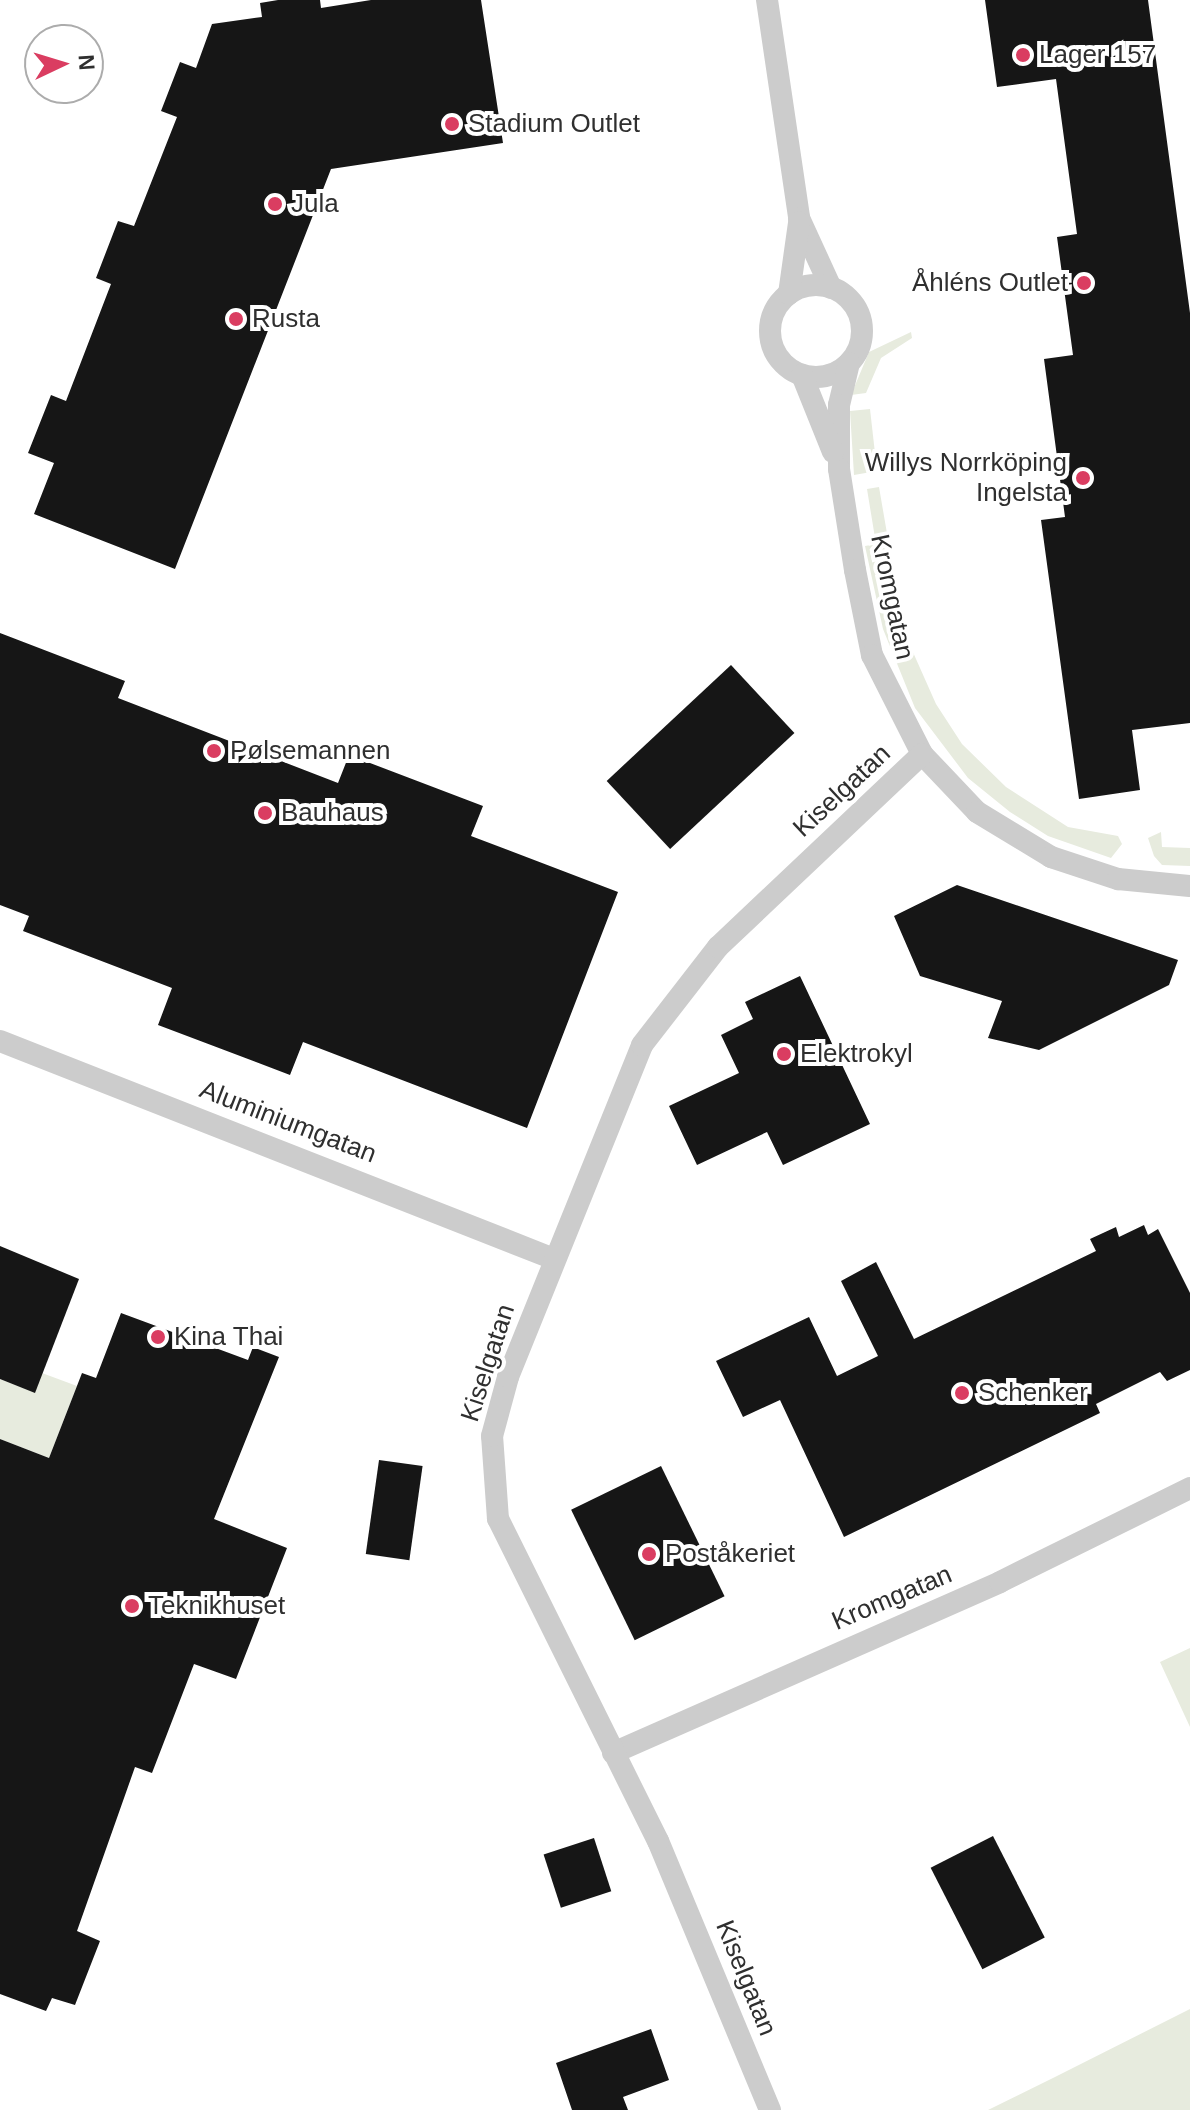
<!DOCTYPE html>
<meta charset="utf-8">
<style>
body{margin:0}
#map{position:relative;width:1190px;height:2110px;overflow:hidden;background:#fff;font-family:Arial,sans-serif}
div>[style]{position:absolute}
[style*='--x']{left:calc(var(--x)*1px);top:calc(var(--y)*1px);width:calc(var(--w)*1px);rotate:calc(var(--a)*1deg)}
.green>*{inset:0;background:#e7ebde}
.building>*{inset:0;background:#161616;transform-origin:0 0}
.minor>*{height:22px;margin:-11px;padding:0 11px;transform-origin:11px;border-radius:11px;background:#ccc}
.minor>.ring{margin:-11px;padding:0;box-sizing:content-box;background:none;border:22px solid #ccc;border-radius:50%}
.dots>*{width:22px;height:22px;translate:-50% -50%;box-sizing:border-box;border:4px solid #fff;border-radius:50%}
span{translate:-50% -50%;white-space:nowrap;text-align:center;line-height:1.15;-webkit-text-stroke:8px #fff;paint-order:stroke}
.poi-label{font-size:26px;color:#2f2f2f}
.left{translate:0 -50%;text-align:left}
.right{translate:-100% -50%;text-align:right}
.street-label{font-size:26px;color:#2f2f2f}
.north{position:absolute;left:24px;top:24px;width:80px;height:80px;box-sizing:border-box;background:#fff;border:2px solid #acacac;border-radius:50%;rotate:86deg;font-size:22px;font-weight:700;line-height:32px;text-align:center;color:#2f2f2f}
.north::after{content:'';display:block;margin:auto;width:28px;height:36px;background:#da3d61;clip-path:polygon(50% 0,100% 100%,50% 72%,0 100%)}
</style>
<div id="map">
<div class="green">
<div style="clip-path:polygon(911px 332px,912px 338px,881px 358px,866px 393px,851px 395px,869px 352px)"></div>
<div style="clip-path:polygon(870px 409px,877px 471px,854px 475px,850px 411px)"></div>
<div style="clip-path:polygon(879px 487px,904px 632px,936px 704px,962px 744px,1006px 787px,1068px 827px,1118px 836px,1122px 844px,1111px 858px,1048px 836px,1010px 812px,968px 778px,915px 708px,883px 629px,865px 546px,876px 544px,867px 489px)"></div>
<div style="clip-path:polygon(1161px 832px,1162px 847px,1190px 848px,1190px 866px,1162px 865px,1154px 856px,1148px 838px)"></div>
<div style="clip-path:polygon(42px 1373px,77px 1386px,49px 1458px,0 1439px,0 1379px,34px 1392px)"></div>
<div style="clip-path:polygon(1190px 1648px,1190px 1727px,1160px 1662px)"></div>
<div style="clip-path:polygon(1190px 2009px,1190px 2110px,988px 2110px,1055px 2077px)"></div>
</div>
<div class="building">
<div style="clip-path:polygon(278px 0,320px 0,321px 8px,371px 0,481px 0,503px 143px,331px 169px,175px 569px,34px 514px,54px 463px,28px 453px,51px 395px,66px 401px,111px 284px,96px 278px,118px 221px,134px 226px,177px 117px,161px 111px,180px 62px,196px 68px,212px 24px,262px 17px,260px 3px)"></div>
<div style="clip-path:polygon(985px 0,1148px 0,1190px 313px,1190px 723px,1132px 730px,1140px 790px,1079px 799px,1041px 520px,1065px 517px,1044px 359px,1073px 355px,1057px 237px,1077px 234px,1056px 79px,997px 87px)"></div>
<div style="clip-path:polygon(0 633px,125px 681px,118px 698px,338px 783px,349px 755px,483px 806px,471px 836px,618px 892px,527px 1128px,303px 1042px,290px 1075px,158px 1025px,172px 988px,23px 931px,29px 916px,0 905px)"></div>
<div style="left:731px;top:665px;width:93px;height:170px;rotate:47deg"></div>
<div style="clip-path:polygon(957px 885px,1178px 960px,1169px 985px,1039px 1050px,988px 1038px,1002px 1001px,920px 976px,894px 916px)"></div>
<div style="clip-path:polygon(800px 976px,870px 1124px,783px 1165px,767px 1132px,697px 1165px,669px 1106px,739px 1073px,721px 1035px,753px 1019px,745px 1002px)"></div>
<div style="clip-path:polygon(1144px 1225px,1148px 1235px,1158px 1229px,1190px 1293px,1190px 1370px,1167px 1381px,1160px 1372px,1096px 1404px,1100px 1413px,844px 1537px,780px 1400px,743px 1417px,716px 1361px,809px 1317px,837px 1376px,878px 1356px,841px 1281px,876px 1262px,914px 1339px,1096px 1251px,1090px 1239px,1116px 1227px,1119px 1237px)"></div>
<div style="clip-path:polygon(0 1246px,79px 1279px,35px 1393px,0 1379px)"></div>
<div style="clip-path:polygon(121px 1313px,248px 1360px,253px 1347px,279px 1357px,214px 1519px,287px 1548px,236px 1679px,194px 1664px,152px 1773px,135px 1767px,77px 1931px,100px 1941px,75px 2005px,52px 1998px,46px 2011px,0 1994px,0 1439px,49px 1458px,82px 1373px,96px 1378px)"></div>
<div style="left:379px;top:1460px;width:44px;height:95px;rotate:8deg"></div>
<div style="left:661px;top:1466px;width:145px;height:100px;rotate:64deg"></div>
<div style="left:993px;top:1836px;width:114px;height:70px;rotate:63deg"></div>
<div style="left:594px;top:1838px;width:56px;height:53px;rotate:72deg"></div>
<div style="clip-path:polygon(651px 2029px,669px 2080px,623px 2097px,628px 2110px,572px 2110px,556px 2063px)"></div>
</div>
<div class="minor">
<div style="--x:767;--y:0;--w:220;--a:81.6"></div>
<div style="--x:799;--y:218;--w:77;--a:65.4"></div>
<div class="ring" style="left:770px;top:285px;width:70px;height:70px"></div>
<div style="--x:789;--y:294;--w:72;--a:-82"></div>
<div style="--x:849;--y:363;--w:43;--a:103.4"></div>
<div style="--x:839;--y:405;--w:64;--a:90"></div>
<div style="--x:839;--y:469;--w:102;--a:81"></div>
<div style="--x:855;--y:570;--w:87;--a:78.7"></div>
<div style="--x:872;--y:655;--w:111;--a:63.2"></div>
<div style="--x:922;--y:754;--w:80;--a:46.5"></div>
<div style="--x:977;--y:812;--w:87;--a:31.3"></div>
<div style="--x:1051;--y:857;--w:71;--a:18.2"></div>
<div style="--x:1118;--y:879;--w:72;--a:5.6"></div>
<div style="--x:802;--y:375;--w:83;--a:68.1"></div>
<div style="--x:0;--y:1041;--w:595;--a:21.48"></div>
<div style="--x:613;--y:1753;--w:423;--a:-23.8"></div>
<div style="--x:1000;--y:1582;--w:212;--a:-26.3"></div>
<div style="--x:770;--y:2110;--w:291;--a:-112.6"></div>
<div style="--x:658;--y:1841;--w:360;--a:-116.4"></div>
<div style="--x:498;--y:1519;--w:83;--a:-94.1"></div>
<div style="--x:492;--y:1436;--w:61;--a:-74.8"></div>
<div style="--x:508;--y:1377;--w:358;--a:-68"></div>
<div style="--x:642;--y:1045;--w:124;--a:-52.2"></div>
<div style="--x:718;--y:947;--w:281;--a:-43.4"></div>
</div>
<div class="dots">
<div style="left:1023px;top:55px;background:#da3d61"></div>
<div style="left:452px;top:124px;background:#da3d61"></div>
<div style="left:275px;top:204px;background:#da3d61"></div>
<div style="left:1084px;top:283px;background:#da3d61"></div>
<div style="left:236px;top:319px;background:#da3d61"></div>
<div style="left:1083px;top:478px;background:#da3d61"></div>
<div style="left:214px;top:751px;background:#da3d61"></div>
<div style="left:265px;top:813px;background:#da3d61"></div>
<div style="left:784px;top:1054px;background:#da3d61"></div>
<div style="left:158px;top:1337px;background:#da3d61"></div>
<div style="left:962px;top:1393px;background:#da3d61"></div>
<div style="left:649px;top:1554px;background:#da3d61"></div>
<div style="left:132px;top:1606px;background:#da3d61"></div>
</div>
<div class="poi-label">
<span class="left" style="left:1039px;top:55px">Lager 157</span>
<span class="left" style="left:468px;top:124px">Stadium Outlet</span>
<span class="left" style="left:291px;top:204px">Jula</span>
<span class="right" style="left:1068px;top:283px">Åhléns Outlet</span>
<span class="left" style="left:252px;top:319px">Rusta</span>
<span class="right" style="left:1067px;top:478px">Willys Norrköping<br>Ingelsta</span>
<span class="left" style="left:230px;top:751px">Pølsemannen</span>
<span class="left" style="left:281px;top:813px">Bauhaus</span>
<span class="left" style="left:800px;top:1054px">Elektrokyl</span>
<span class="left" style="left:174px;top:1337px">Kina Thai</span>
<span class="left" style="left:978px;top:1393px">Schenker</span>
<span class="left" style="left:665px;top:1554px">Poståkeriet</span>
<span class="left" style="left:148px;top:1606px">Teknikhuset</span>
</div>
<div class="street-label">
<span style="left:892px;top:597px;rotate:78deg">Kromgatan</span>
<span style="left:842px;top:791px;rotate:-43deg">Kiselgatan</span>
<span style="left:288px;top:1122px;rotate:21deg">Aluminiumgatan</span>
<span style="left:488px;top:1363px;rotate:-72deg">Kiselgatan</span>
<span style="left:892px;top:1598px;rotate:-23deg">Kromgatan</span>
<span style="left:746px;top:1978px;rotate:68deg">Kiselgatan</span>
</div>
<div class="north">N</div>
</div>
